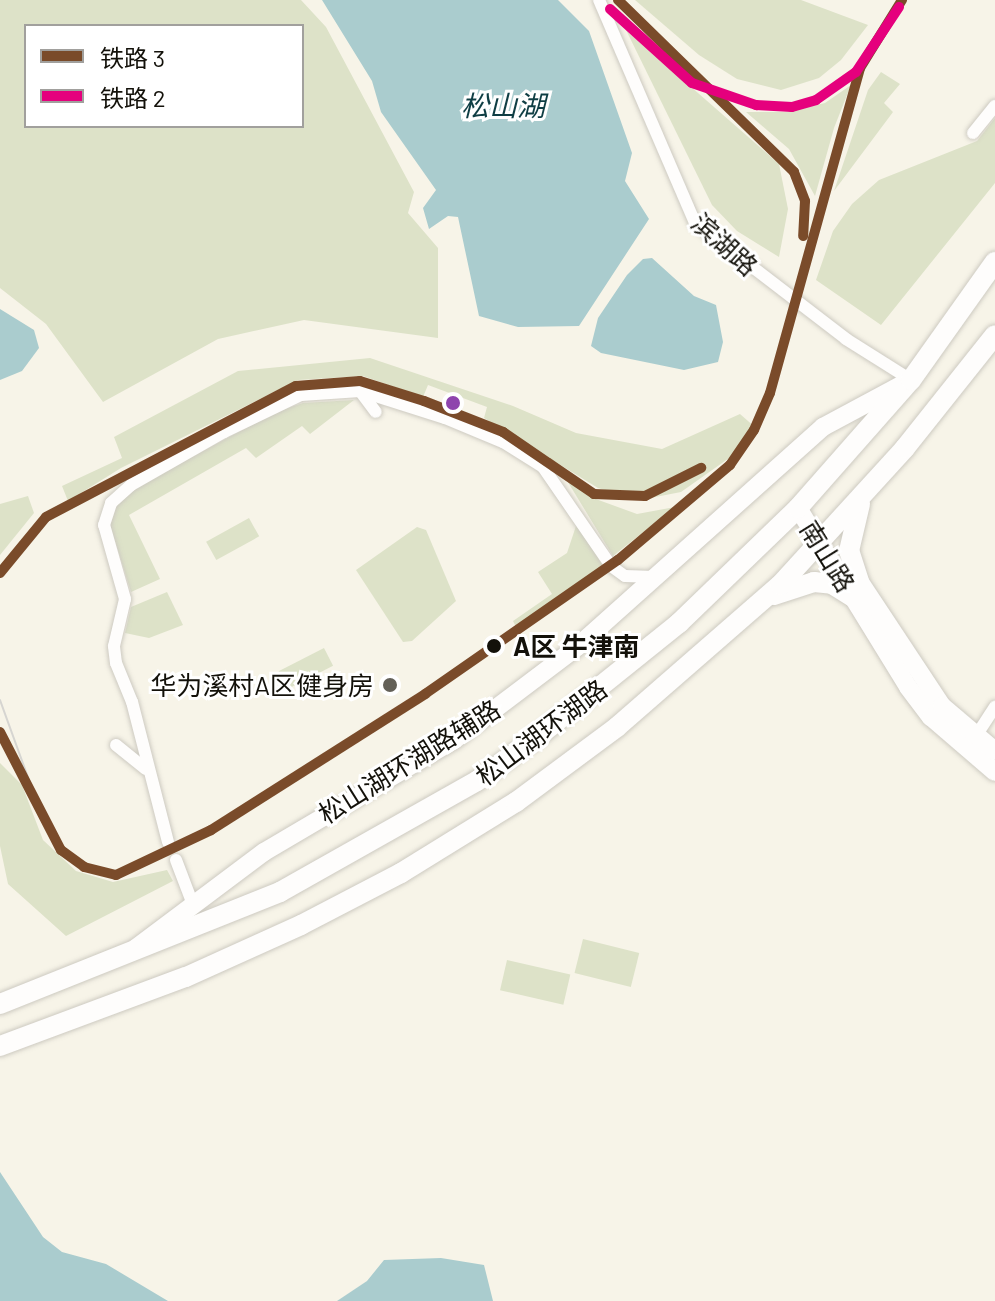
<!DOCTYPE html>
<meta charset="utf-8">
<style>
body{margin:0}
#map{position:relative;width:995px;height:1301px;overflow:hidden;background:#f7f4e8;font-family:Barlow,"Noto Sans SC",sans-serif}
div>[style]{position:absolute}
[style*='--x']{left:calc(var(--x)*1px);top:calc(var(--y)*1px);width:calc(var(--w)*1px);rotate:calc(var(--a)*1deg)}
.green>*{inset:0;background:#dde2c8;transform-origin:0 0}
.water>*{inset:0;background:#aaccce}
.roads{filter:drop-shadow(0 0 2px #cdcac1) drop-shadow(0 0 2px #cdcac1)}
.minor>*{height:12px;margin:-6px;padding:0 6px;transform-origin:6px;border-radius:6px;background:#fefdfc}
.secondary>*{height:18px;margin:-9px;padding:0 9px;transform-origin:9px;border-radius:9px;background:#fefdfc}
.primary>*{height:20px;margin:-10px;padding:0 10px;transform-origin:10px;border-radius:10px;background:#fefdfc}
.tram>*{height:2px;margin:-1px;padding:0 1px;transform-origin:1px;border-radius:1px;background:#d6d5d1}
.rail-1>*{height:10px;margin:-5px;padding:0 5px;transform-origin:5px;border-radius:5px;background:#7a4b2a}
.rail-2>*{height:10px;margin:-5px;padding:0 5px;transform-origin:5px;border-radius:5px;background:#e5007d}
.dots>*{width:22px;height:22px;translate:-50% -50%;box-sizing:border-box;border:4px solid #fff;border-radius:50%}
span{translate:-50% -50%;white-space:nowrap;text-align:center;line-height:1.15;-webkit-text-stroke:6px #fff;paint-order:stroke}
.street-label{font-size:26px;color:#13110a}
.stop-label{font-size:26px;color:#13110a;font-weight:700}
.left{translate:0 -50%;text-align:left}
.poi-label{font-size:26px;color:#13110a}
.right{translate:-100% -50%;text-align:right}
.water-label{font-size:28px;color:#0f3e44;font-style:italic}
.legend{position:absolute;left:24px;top:24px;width:280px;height:104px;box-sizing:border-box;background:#fff;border:2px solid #a1a09d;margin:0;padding:10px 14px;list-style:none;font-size:24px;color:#13110a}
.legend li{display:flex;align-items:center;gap:16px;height:40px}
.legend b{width:40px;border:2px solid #a1a09d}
</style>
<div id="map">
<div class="green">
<div style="clip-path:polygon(evenodd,0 0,301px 0,326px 27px,414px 192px,408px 213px,438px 248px,438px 338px,304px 320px,218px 339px,103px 402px,46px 324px,0 288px,0 0,26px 26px,302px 26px,302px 126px,26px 126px,26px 26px)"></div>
<div style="clip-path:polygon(635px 0,801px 0,868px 25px,841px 60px,819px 78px,781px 90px,737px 79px,699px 55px)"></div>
<div style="clip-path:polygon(626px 30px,779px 164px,788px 209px,779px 257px,737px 231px,712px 205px)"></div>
<div style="clip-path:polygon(881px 72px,900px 84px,884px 103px,893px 112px,834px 191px,868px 90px)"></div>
<div style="clip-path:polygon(851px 85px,834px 128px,815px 196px,789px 149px,746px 112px,786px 112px,825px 103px)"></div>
<div style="clip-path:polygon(995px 118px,995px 183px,881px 325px,816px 280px,833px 231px,852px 204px,879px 180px,977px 141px)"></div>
<div style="clip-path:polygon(370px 358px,513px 406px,576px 433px,662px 449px,740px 414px,756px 428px,732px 456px,681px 492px,640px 500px,598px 488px,484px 418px,487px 407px,428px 385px,423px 397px,363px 376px,298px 380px,121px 468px,68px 501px,62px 486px,122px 458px,114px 437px,238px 371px)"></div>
<div style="clip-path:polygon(354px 400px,310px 434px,302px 426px,256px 458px,246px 448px,129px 515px,160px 579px,131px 592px,110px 525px,116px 505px,134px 488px,276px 412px,303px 403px)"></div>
<div style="clip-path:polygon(566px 479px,593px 498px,637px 514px,675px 507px,613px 556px)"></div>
<div style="clip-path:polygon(28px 496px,34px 513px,0 555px,0 504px)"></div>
<div style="left:249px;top:518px;width:21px;height:49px;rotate:61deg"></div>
<div style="clip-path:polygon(577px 523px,603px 566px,516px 627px,513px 621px,552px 594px,538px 572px,567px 553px)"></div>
<div style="clip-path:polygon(417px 527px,426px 530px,456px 601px,412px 641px,403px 642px,356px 570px)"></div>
<div style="clip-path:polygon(167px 592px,183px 625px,149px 638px,125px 633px,131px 607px)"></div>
<div style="left:324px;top:648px;width:20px;height:51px;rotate:63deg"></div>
<div style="clip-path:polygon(0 763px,22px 785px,43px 840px,76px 871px,113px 882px,167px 870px,173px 881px,66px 936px,8px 884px,0 846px)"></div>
<div style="left:583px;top:939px;width:58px;height:35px;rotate:14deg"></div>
<div style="left:507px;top:960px;width:65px;height:31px;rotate:13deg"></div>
</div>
<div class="water">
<div style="clip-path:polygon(322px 0,558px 0,589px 31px,632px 153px,625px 181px,649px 219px,579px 326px,518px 327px,479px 316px,458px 217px,448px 216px,429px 229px,423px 208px,436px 190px,381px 112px,372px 81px)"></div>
<div style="clip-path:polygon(652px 258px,694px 296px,716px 305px,723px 342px,718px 362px,684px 370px,601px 353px,591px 346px,598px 318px,627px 275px,643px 259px)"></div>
<div style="clip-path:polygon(0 309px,34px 330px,39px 348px,22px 371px,0 380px)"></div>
<div style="clip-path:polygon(0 1172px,43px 1237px,62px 1252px,106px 1264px,168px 1301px,0 1301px)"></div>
<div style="clip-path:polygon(441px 1258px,484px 1265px,493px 1301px,337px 1301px,367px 1281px,384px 1260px)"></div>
</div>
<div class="roads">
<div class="minor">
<div style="--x:599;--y:0;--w:243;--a:66.7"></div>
<div style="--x:695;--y:223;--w:190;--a:37.5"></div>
<div style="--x:846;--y:339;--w:77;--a:32.2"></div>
<div style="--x:973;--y:133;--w:35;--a:-51"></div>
<div style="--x:360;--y:391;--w:26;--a:53"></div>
<div style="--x:976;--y:736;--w:35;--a:-57"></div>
<div style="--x:116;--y:745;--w:38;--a:39"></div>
<div style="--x:168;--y:842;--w:145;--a:-104.4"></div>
<div style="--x:132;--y:702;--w:42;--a:-112.3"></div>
<div style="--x:116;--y:663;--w:17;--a:-97"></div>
<div style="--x:114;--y:646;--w:48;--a:-76.8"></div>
<div style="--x:125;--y:599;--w:77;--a:-105.8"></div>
<div style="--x:104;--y:525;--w:23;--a:-72"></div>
<div style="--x:111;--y:503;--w:27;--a:-42"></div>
<div style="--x:131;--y:485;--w:107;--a:-29.7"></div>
<div style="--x:224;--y:432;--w:85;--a:-25.7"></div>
<div style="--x:301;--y:395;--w:59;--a:-3.9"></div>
<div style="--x:360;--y:391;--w:89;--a:17.6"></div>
<div style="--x:445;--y:418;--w:63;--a:22.5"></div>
<div style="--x:503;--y:442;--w:47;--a:32"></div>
<div style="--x:543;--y:467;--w:120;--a:55.5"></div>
<div style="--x:611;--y:566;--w:17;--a:36"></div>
<div style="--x:625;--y:576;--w:29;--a:2"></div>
<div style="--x:176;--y:860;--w:45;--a:69.1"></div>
</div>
<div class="secondary">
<div style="--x:798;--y:508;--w:210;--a:58.4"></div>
<div style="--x:908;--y:687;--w:38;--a:53"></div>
<div style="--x:931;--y:717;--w:84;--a:40.7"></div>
<div style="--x:852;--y:570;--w:163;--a:56.5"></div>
<div style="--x:942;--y:706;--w:70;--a:40.3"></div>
<div style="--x:136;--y:948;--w:160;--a:-36.9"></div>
<div style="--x:264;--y:852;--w:221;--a:-30.5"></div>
<div style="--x:454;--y:740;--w:154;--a:-37.1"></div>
<div style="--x:577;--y:647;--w:330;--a:-41.8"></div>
<div style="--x:823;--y:427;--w:93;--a:-28.2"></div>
</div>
<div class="primary">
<div style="--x:859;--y:581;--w:32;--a:-108"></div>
<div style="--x:849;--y:551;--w:48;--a:-76.8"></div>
<div style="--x:774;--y:595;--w:42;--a:-18"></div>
<div style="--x:814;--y:582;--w:18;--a:6"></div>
<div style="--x:832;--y:584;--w:25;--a:32"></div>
<div style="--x:0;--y:1004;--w:302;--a:-21.8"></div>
<div style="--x:280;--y:892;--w:226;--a:-29.4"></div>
<div style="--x:477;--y:781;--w:73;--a:-36.1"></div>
<div style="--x:536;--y:738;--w:184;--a:-38.8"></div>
<div style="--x:679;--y:623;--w:165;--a:-44"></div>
<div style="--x:798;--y:508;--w:171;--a:-48.6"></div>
<div style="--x:911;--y:380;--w:145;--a:-54.6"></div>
<div style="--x:0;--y:1046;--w:198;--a:-20.4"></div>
<div style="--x:186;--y:977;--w:126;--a:-24.3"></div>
<div style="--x:301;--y:925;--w:113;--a:-27.5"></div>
<div style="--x:401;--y:873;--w:135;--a:-31.7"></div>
<div style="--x:516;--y:802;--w:126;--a:-36.6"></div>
<div style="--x:617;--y:727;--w:216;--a:-41.1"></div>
<div style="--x:780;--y:585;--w:185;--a:-47.6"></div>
<div style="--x:905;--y:448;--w:144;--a:-51.5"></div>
</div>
</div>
<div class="tram">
<div style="--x:0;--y:700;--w:100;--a:70.1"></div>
</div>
<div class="rail-1">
<div style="--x:618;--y:0;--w:246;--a:44.3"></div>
<div style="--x:794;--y:172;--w:31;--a:69"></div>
<div style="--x:805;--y:201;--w:35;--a:93"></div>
<div style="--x:0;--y:573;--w:72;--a:-50.6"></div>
<div style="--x:46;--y:517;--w:282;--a:-27.7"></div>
<div style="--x:296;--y:386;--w:64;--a:-4.5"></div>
<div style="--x:360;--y:381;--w:67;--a:17.4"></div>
<div style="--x:424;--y:401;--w:85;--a:21.4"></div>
<div style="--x:503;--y:432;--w:110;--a:34.3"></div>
<div style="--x:594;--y:494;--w:51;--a:2.2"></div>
<div style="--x:645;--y:496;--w:63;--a:-26.6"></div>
<div style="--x:0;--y:732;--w:133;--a:62.7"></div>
<div style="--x:61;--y:850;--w:29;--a:36"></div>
<div style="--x:84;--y:867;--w:33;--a:14"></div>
<div style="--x:116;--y:875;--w:105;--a:-25.3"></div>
<div style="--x:211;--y:830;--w:254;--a:-32.4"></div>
<div style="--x:425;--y:694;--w:235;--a:-34.8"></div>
<div style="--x:618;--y:560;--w:147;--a:-40.3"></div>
<div style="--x:730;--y:465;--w:42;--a:-55.6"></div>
<div style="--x:754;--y:430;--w:40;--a:-66.6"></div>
<div style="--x:770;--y:393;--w:337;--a:-74.5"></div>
<div style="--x:860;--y:68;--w:80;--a:-58.3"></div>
</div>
<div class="rail-2">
<div style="--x:610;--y:9;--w:110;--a:42.1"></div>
<div style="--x:692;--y:83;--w:68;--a:19"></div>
<div style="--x:756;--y:105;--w:36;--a:3"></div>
<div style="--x:792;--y:107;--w:25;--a:-16"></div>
<div style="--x:816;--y:100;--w:49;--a:-35"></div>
<div style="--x:856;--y:72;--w:78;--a:-56.5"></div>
</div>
<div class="dots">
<div style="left:453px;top:403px;background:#8e44ad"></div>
<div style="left:494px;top:646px;background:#13110a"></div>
<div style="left:390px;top:685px;background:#636058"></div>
</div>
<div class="street-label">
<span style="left:725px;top:244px;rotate:42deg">滨湖路</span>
<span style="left:828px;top:556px;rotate:58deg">南山路</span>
<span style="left:541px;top:732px;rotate:-37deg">松山湖环湖路</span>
<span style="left:409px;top:761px;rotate:-32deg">松山湖环湖路辅路</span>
</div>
<div class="stop-label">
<span class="left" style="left:513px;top:646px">A区 牛津南</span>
</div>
<div class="poi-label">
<span class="right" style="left:374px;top:685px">华为溪村A区健身房</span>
</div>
<div class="water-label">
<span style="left:503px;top:105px">松山湖</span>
</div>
<ul class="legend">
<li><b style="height:10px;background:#7a4b2a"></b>铁路 3</li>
<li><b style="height:10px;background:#e5007d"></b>铁路 2</li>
</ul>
</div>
